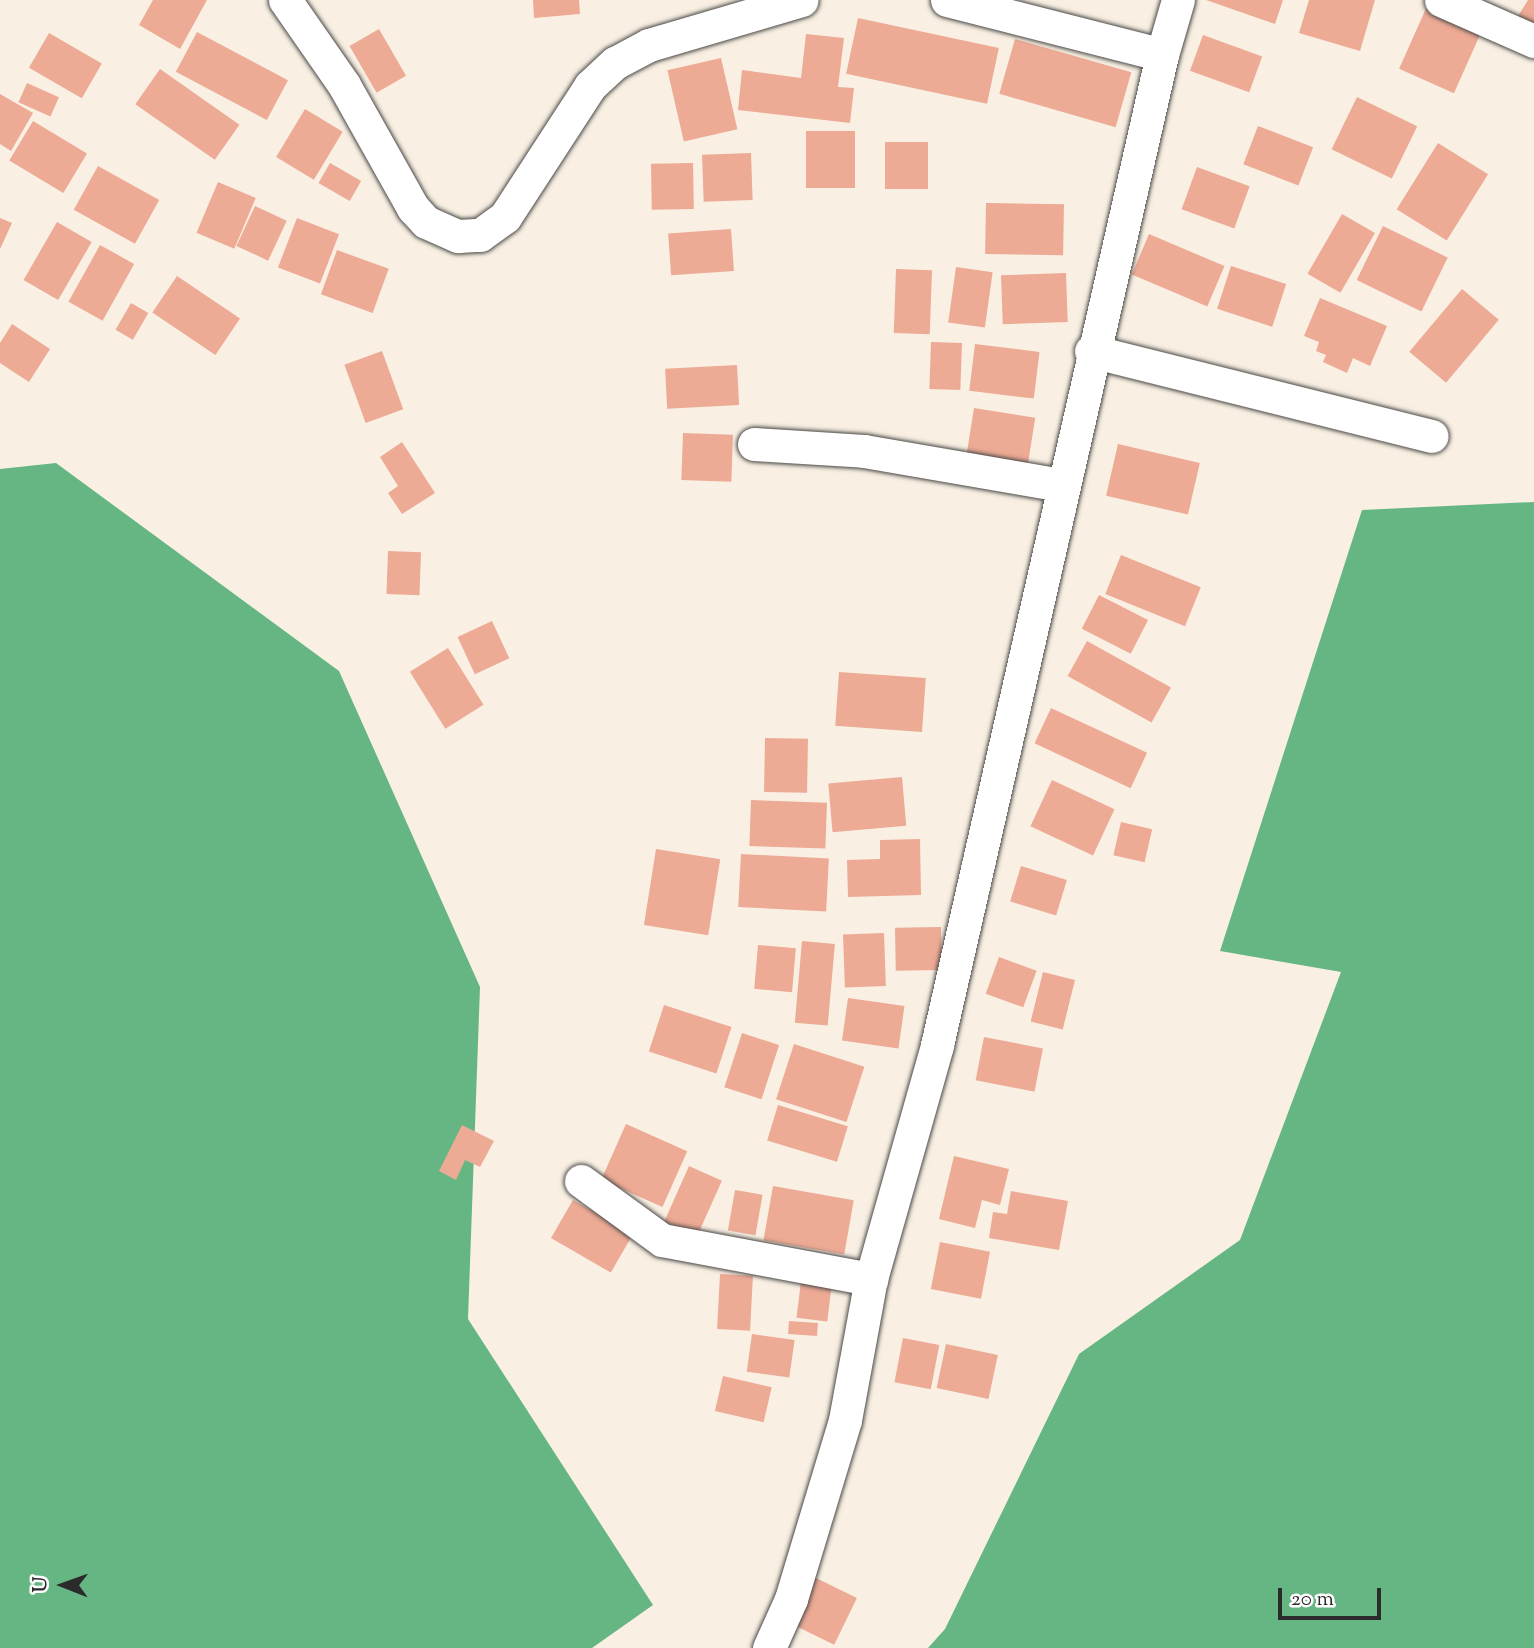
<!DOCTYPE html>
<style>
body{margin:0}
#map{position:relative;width:1534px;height:1648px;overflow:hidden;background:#f9f0e3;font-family:"Sorts Mill Goudy",serif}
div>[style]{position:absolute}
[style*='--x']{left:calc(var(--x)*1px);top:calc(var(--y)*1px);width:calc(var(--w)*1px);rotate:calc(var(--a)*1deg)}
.forest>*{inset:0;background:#65b682}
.building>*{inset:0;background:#edaa95;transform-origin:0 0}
.roads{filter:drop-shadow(0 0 2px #4a4947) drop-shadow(0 0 2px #4a4947)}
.minor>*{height:33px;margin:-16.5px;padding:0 16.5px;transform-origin:16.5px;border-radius:16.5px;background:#fff}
span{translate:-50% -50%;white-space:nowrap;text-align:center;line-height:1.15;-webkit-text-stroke:5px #fff;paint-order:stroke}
.north{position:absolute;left:28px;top:1550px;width:70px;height:70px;-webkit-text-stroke:5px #fff;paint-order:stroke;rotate:271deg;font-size:19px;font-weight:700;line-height:28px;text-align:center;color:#2b2b2b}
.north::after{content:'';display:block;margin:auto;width:24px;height:32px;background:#2b2b2b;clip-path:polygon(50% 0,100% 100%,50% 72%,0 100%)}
.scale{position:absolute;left:1278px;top:1588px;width:103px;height:32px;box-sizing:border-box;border:4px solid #2b2b2b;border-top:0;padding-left:9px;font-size:21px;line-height:24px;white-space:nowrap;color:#2b2b2b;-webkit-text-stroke:5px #fff;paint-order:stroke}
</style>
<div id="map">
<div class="forest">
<div style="clip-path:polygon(56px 463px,339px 671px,480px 987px,468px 1319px,653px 1605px,592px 1648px,0 1648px,0 469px)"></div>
<div style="clip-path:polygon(1534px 502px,1534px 1648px,928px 1648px,945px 1629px,1079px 1354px,1240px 1240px,1341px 972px,1220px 951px,1362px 510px)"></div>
</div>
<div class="building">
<div style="clip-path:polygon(153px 0,207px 0,180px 49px,139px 25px)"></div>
<div style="clip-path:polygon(533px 0,579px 0,580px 14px,534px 18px)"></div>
<div style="clip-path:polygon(1206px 0,1283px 0,1275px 24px)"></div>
<div style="clip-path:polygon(1309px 0,1375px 0,1360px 51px,1299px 33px)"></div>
<div style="clip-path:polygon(1528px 0,1534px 0,1534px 27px,1518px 16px)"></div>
<div style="left:1428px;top:4px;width:60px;height:71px;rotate:24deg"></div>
<div style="left:858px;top:18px;width:144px;height:57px;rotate:12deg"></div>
<div style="left:379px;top:29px;width:54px;height:34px;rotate:60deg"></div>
<div style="left:197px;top:32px;width:103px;height:45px;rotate:28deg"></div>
<div style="left:49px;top:33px;width:61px;height:40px;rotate:30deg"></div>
<div style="clip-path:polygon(806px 34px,844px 38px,838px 87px,854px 88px,850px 123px,738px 110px,742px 70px,801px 78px)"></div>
<div style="left:1203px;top:35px;width:63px;height:38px;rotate:20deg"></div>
<div style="left:1015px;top:39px;width:121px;height:57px;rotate:16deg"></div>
<div style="left:721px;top:58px;width:73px;height:55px;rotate:77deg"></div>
<div style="left:160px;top:69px;width:97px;height:43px;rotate:35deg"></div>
<div style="left:27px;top:83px;width:35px;height:21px;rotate:24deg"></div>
<div style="clip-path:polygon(0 94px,33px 113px,11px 151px,0 144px)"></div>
<div style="left:1357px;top:97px;width:67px;height:58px;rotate:26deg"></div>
<div style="left:305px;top:109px;width:44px;height:56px;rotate:31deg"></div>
<div style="left:33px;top:121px;width:63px;height:46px;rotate:31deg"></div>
<div style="left:1258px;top:126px;width:59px;height:41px;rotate:21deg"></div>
<div style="left:806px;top:131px;width:49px;height:57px"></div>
<div style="left:928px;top:142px;width:47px;height:43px;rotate:90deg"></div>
<div style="left:1438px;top:143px;width:59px;height:78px;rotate:32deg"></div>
<div style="left:751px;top:153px;width:47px;height:49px;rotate:88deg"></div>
<div style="left:330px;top:163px;width:36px;height:23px;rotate:30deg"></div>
<div style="left:693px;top:163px;width:46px;height:42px;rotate:89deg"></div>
<div style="left:98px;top:166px;width:70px;height:50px;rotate:29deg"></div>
<div style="left:1197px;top:167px;width:56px;height:45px;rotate:20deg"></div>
<div style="left:218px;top:182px;width:41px;height:55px;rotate:23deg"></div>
<div style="left:986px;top:203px;width:78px;height:51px;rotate:1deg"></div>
<div style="left:255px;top:206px;width:35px;height:44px;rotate:25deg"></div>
<div style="left:1342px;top:214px;width:38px;height:69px;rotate:30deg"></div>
<div style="clip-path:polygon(0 218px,12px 223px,0 249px)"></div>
<div style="left:297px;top:218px;width:45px;height:53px;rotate:21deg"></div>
<div style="left:57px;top:222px;width:40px;height:67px;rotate:30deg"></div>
<div style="left:1383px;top:226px;width:72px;height:60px;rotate:26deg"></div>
<div style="left:731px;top:229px;width:42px;height:63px;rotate:86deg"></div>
<div style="left:1149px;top:234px;width:82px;height:44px;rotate:23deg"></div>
<div style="left:100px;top:245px;width:39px;height:65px;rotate:29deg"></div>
<div style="left:337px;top:250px;width:55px;height:47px;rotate:20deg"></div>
<div style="left:1231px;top:266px;width:58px;height:45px;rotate:18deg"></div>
<div style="left:956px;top:267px;width:37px;height:56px;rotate:8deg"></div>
<div style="left:896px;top:269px;width:36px;height:64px;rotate:2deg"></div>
<div style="left:1066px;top:273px;width:49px;height:65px;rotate:88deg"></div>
<div style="left:177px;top:276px;width:76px;height:44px;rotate:34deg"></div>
<div style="left:1462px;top:289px;width:48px;height:82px;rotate:40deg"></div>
<div style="clip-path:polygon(1320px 298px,1387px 326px,1370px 366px,1353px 358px,1347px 373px,1323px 362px,1326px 355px,1316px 351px,1319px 342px,1304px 336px)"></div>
<div style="left:131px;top:303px;width:20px;height:31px;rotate:30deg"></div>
<div style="clip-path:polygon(12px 324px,50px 349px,29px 382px,0 363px,0 343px)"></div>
<div style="left:931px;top:342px;width:31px;height:47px;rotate:2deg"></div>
<div style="left:975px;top:344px;width:65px;height:47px;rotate:7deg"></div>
<div style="left:382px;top:351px;width:62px;height:40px;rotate:70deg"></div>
<div style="left:737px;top:365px;width:40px;height:72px;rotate:87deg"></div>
<div style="left:974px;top:408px;width:62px;height:56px;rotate:9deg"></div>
<div style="left:683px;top:433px;width:50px;height:47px;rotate:2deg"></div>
<div style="clip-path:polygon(402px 442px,435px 493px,402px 514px,388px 493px,398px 486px,380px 457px)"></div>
<div style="left:1118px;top:444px;width:84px;height:53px;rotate:13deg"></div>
<div style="left:388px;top:551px;width:33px;height:43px;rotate:2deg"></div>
<div style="left:1121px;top:555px;width:86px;height:42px;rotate:22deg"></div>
<div style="left:1099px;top:595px;width:55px;height:38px;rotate:27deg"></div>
<div style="left:492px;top:621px;width:41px;height:38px;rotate:65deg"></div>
<div style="left:1087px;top:641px;width:96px;height:40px;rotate:29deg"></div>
<div style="left:448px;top:648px;width:67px;height:45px;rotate:58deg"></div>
<div style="left:839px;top:672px;width:87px;height:54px;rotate:4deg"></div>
<div style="left:1051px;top:708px;width:106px;height:39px;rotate:25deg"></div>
<div style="left:765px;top:738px;width:43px;height:54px;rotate:1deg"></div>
<div style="left:902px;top:777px;width:49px;height:74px;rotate:85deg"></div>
<div style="left:1052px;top:780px;width:69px;height:51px;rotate:25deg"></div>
<div style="left:751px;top:800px;width:76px;height:46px;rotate:2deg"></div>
<div style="left:1121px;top:822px;width:32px;height:34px;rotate:13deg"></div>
<div style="clip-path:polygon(920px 839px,921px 895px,848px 897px,847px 860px,880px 859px,880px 840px)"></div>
<div style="left:656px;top:849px;width:65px;height:77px;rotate:9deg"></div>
<div style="left:741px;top:854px;width:88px;height:53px;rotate:3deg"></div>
<div style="left:1021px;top:866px;width:48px;height:37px;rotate:17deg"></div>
<div style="left:941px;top:927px;width:43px;height:46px;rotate:89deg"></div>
<div style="left:884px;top:933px;width:53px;height:41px;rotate:88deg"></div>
<div style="left:802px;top:941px;width:33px;height:82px;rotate:5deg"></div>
<div style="left:758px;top:945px;width:38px;height:44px;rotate:5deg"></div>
<div style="left:999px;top:957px;width:40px;height:39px;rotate:20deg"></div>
<div style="left:1043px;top:972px;width:33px;height:51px;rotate:14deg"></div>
<div style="left:848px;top:998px;width:57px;height:43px;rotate:8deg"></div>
<div style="left:664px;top:1005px;width:71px;height:49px;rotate:18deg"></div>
<div style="left:742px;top:1033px;width:39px;height:57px;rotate:18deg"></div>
<div style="left:984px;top:1037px;width:60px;height:44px;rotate:11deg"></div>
<div style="left:794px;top:1044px;width:74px;height:58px;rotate:18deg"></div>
<div style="left:778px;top:1105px;width:73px;height:37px;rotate:17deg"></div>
<div style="left:626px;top:1124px;width:67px;height:61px;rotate:24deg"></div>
<div style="clip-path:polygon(462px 1125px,494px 1141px,480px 1167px,465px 1160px,456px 1180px,439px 1171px)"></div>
<div style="clip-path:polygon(954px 1156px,1009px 1169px,1000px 1205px,982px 1200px,975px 1228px,939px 1219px)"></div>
<div style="left:689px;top:1166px;width:36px;height:61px;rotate:24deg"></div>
<div style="left:773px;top:1186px;width:82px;height:55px;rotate:10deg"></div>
<div style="left:735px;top:1190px;width:28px;height:41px;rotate:10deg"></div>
<div style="clip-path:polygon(1011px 1191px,1068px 1201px,1059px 1250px,989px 1238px,993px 1212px,1007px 1214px)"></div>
<div style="left:573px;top:1200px;width:69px;height:44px;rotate:30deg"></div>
<div style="left:940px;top:1242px;width:51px;height:48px;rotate:11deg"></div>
<div style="left:720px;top:1274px;width:33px;height:55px;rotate:3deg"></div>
<div style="left:801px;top:1281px;width:31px;height:37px;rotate:7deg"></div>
<div style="left:789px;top:1321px;width:29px;height:13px;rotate:4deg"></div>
<div style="left:752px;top:1334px;width:43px;height:38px;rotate:8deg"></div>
<div style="left:903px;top:1338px;width:37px;height:45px;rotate:11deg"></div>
<div style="left:946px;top:1344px;width:53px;height:45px;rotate:12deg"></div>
<div style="left:723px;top:1376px;width:50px;height:36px;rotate:13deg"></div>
<div style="left:812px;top:1576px;width:50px;height:52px;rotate:26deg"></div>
</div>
<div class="roads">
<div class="minor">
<div style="--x:285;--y:0;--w:103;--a:55.2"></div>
<div style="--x:344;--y:85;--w:141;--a:60.7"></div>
<div style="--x:413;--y:208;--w:19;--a:47"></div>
<div style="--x:426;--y:222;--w:35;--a:24"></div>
<div style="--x:458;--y:236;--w:22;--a:-3"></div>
<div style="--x:480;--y:235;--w:31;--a:-36"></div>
<div style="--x:505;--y:217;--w:156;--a:-57"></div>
<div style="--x:590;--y:86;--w:34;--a:-43"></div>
<div style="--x:615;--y:63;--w:38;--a:-28"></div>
<div style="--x:649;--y:45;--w:159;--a:-16.4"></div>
<div style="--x:947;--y:0;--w:222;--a:14.3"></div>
<div style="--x:1162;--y:55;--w:57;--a:-73.8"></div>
<div style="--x:1441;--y:0;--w:102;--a:23.8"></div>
<div style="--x:1091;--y:351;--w:351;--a:14"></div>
<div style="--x:754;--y:444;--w:110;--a:3.6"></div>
<div style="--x:864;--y:451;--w:200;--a:9.8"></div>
<div style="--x:581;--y:1181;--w:100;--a:36.1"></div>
<div style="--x:662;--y:1240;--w:213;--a:10.6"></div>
<div style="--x:769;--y:1648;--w:54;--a:-65.8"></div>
<div style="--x:791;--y:1599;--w:187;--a:-73.2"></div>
<div style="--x:845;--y:1420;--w:143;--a:-79.6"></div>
<div style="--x:871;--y:1279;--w:243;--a:-74.2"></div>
<div style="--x:937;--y:1045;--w:1015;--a:-77.2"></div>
</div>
</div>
<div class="north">U</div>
<div class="scale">20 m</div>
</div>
